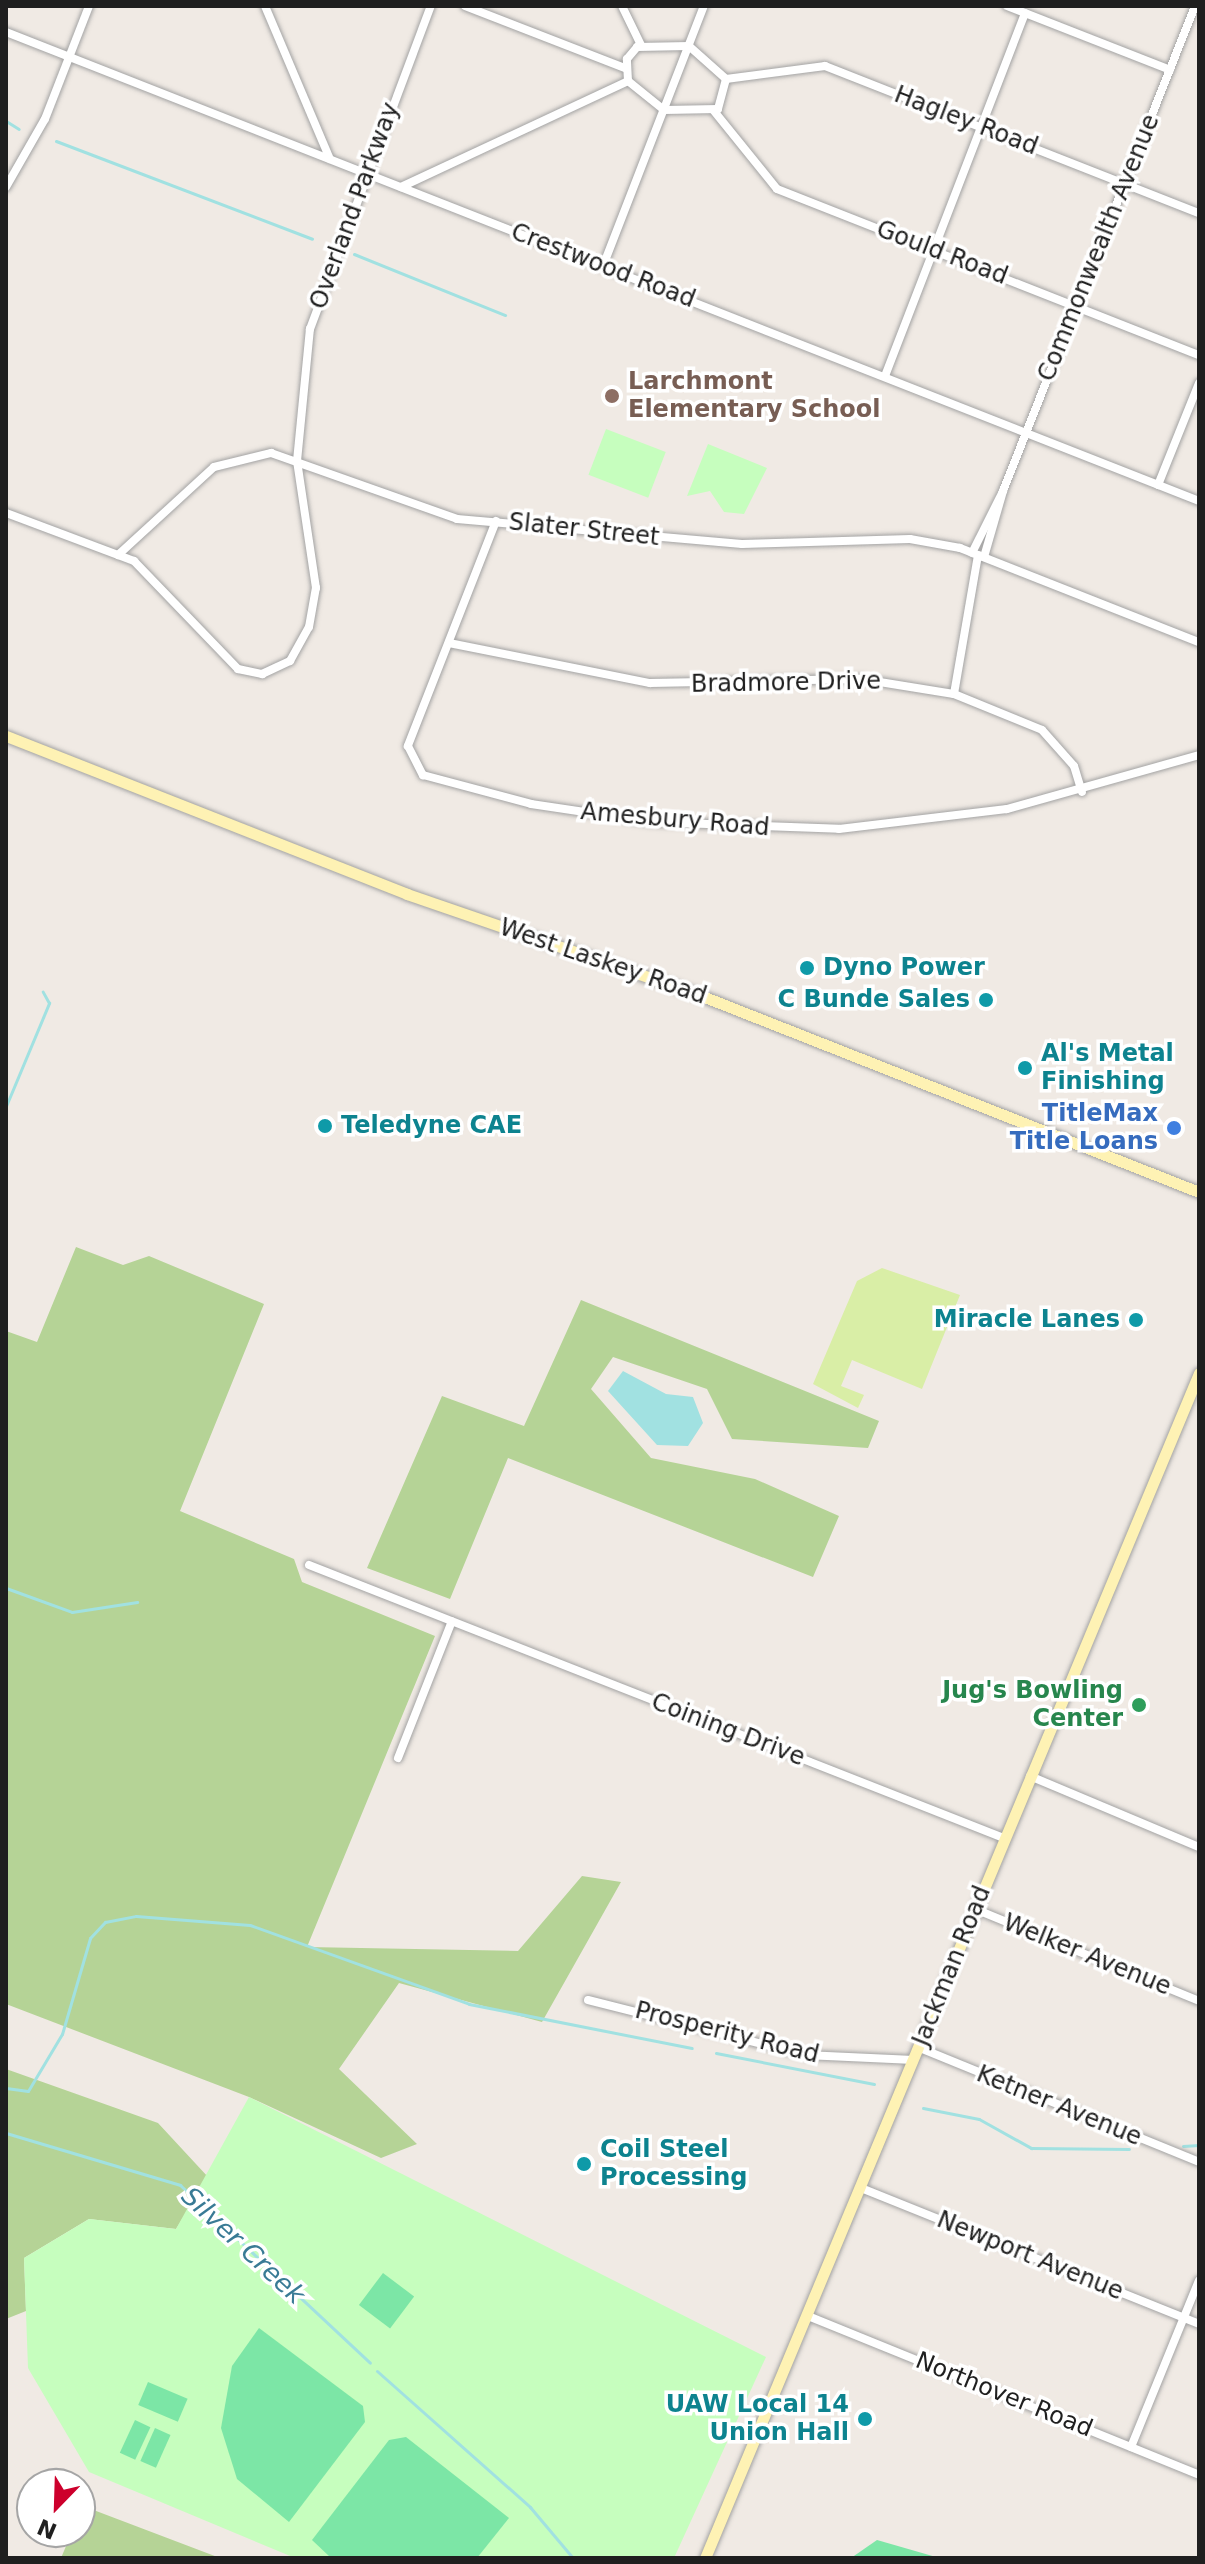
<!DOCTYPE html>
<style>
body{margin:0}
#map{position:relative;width:1205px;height:2564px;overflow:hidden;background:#f0eae4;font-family:"DejaVu Sans",sans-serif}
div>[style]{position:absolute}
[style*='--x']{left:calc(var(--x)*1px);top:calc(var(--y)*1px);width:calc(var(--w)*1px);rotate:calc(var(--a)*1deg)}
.grass>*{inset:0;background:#d9eea6}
.forest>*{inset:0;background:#b5d396}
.park>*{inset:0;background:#c6febe;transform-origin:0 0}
.pitch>*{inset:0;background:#7ce6a6;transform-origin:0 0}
.water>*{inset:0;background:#a1e1e1}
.stream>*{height:3px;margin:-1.5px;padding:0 1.5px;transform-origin:1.5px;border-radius:1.5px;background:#a1e1e1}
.roads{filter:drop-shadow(0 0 2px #a3a3a3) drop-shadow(0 0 2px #a3a3a3)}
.street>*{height:8px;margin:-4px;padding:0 4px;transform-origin:4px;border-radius:4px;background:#fff}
.secondary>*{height:11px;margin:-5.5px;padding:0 5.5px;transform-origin:5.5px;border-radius:5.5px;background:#fef2b4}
.dots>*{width:22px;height:22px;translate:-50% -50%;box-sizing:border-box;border:4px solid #fff;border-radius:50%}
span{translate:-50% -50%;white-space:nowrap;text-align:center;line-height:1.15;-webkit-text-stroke:7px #fff;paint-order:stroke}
.street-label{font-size:24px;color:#1f1f1f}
.education-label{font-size:24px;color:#785e54;font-weight:700}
.left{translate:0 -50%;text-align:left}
.culture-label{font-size:24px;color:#0d838f;font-weight:700}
.right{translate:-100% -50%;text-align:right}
.shop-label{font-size:24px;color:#366cbe;font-weight:700}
.leisure-label{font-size:24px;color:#27864d;font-weight:700}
.water-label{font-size:26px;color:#397b95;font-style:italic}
.frame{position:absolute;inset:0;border:8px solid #1f1f1f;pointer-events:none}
.north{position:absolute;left:16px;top:2468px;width:80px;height:80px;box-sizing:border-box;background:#fff;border:2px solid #a5a5a5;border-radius:50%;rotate:203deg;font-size:22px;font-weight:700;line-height:32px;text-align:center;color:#1f1f1f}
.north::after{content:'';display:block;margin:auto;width:28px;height:36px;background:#cd002c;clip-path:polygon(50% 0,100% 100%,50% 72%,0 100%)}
</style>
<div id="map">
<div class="grass">
<div style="clip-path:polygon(882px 1268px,960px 1295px,922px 1389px,852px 1360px,841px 1386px,864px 1395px,858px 1408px,813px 1384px,857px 1281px)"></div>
</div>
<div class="forest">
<div style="clip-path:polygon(76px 1247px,123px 1265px,149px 1256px,264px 1304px,180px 1511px,294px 1559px,302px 1582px,435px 1636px,307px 1947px,518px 1951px,582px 1876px,621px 1882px,542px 2022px,399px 1983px,339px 2069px,417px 2144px,381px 2158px,249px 2097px,6px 2004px,6px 1331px,37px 1342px)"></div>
<div style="clip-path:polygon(581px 1300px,879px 1421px,868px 1448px,732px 1439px,707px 1389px,613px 1357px,591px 1389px,651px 1458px,755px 1479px,839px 1516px,813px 1577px,508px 1458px,450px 1599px,367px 1568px,442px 1396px,524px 1426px)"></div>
<div style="clip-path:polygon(6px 2069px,158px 2123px,208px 2177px,176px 2229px,89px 2219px,24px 2258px,26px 2311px,6px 2319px)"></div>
<div style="clip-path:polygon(83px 2506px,220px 2558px,61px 2558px,72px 2532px,80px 2532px)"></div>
</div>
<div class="park">
<div style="left:606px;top:429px;width:64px;height:49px;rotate:21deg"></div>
<div style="clip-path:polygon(708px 444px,767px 468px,744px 514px,724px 512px,710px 491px,687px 496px)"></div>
<div style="clip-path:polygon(249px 2097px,766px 2357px,674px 2558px,295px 2558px,89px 2472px,28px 2368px,24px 2258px,89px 2219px,176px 2229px)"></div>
</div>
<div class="pitch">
<div style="left:383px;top:2273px;width:39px;height:40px;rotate:37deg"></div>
<div style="clip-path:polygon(259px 2328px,363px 2406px,365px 2422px,289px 2522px,237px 2479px,221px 2428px,232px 2366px)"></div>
<div style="left:148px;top:2382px;width:43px;height:25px;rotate:23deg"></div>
<div style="left:135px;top:2420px;width:17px;height:36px;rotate:25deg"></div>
<div style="left:155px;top:2428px;width:17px;height:36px;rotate:24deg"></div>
<div style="clip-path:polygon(406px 2437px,509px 2518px,477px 2558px,330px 2557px,312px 2540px,389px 2440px)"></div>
<div style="clip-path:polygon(877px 2540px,936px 2557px,938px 2558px,851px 2558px)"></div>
</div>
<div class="water">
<div style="clip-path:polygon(623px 1371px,666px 1394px,693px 1397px,703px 1423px,688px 1446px,657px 1445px,608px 1391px)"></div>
</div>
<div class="stream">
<div style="--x:6;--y:121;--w:15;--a:32"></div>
<div style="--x:56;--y:141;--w:274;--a:20.9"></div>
<div style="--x:354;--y:254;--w:163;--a:22"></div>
<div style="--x:6;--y:1106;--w:112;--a:-67.3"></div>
<div style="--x:49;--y:1003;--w:13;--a:-119"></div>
<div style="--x:6;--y:1588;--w:70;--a:20"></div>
<div style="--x:72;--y:1612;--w:66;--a:-8.7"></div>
<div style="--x:716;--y:2053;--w:161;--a:11.1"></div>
<div style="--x:6;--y:2088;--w:22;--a:8"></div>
<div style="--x:28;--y:2091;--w:66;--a:-59.2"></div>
<div style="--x:62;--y:2034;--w:100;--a:-73.7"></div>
<div style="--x:90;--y:1938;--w:22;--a:-47"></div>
<div style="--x:105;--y:1922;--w:32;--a:-11"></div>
<div style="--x:136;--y:1916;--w:114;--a:4.5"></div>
<div style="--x:250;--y:1925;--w:233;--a:19.8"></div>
<div style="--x:469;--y:2004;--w:227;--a:11.2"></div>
<div style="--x:923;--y:2108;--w:57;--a:11.1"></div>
<div style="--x:979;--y:2119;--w:60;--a:29.1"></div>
<div style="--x:1031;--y:2148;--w:98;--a:0.6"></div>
<div style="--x:6;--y:2133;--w:182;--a:16.6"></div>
<div style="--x:180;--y:2185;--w:260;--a:43.1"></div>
<div style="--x:1183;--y:2146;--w:16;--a:-4"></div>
<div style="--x:377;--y:2371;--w:205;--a:41.6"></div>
<div style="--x:530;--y:2507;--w:67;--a:49.9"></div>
</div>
<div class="roads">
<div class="street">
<div style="--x:265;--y:6;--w:166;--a:67"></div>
<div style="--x:465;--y:6;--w:172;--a:21.2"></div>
<div style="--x:622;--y:6;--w:43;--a:64"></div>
<div style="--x:1007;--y:6;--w:175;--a:21.4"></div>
<div style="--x:6;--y:32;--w:1282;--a:21.46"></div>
<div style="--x:689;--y:46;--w:50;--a:41.7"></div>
<div style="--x:726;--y:79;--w:31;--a:105"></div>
<div style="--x:718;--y:109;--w:54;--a:178.9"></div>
<div style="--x:664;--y:110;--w:46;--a:-141.1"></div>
<div style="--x:628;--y:81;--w:22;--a:-93"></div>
<div style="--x:627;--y:59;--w:16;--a:-50"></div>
<div style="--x:637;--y:47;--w:52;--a:-1.1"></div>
<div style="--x:726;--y:79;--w:100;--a:-7.5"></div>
<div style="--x:825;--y:66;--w:402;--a:21.5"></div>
<div style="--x:714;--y:111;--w:100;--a:51.1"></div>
<div style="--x:777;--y:189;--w:453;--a:21.5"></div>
<div style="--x:6;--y:187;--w:78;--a:-60.2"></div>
<div style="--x:45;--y:119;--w:121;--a:-68.7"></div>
<div style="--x:401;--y:187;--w:251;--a:-25"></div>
<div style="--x:603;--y:266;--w:279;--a:-68.8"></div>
<div style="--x:885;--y:376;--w:389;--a:-68.9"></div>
<div style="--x:1158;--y:485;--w:110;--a:-68.1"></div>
<div style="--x:6;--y:513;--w:137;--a:20.6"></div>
<div style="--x:134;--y:561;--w:150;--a:46.1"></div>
<div style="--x:238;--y:669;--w:25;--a:12"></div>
<div style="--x:262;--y:674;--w:31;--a:-25"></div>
<div style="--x:290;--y:661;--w:39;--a:-61"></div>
<div style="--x:309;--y:627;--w:40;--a:-80"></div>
<div style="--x:316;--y:588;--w:128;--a:-98.5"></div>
<div style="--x:297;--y:461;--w:133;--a:-84.4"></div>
<div style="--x:310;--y:329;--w:345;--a:-69.5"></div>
<div style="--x:496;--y:521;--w:242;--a:111.4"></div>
<div style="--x:408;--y:746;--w:33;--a:63"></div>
<div style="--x:423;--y:775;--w:112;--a:15"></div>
<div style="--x:531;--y:804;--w:122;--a:8.5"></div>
<div style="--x:652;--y:822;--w:187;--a:2.1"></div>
<div style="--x:839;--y:829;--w:169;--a:-6.8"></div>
<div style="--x:1007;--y:809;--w:199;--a:-15.7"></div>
<div style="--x:972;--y:553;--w:69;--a:-63.4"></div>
<div style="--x:118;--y:555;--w:130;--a:-42.5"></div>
<div style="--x:214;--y:467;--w:59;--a:-13.8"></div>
<div style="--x:271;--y:453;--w:197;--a:19.5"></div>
<div style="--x:457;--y:519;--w:286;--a:5"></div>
<div style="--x:742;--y:544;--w:168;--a:-1.7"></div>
<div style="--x:910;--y:539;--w:51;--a:10.2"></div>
<div style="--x:960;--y:548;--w:257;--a:21.5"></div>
<div style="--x:984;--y:557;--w:69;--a:-73.9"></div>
<div style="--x:1003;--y:491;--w:522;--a:-68.4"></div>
<div style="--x:449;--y:643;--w:205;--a:11.3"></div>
<div style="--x:650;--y:683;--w:211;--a:-1.1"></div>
<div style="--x:861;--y:679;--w:94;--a:9.2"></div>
<div style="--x:954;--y:694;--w:95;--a:22.2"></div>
<div style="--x:1042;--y:730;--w:48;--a:48.4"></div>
<div style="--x:1074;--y:766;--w:27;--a:73"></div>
<div style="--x:954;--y:694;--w:141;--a:-80.2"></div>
<div style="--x:309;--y:1565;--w:747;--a:21.45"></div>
<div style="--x:398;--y:1758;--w:147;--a:-68.5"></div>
<div style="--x:1030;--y:1776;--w:183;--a:22.8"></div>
<div style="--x:975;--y:1909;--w:242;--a:22.3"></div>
<div style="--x:588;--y:2000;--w:224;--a:14.2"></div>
<div style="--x:805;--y:2055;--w:109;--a:2.6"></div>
<div style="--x:920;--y:2048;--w:301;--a:22.2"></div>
<div style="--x:861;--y:2188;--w:364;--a:21.9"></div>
<div style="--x:808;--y:2316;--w:422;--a:22.1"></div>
<div style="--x:1131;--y:2447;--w:180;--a:-67.8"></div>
</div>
<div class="secondary">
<div style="--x:6;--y:736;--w:431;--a:21.5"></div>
<div style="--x:407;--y:894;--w:307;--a:19"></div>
<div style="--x:697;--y:994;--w:540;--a:21.53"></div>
<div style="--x:705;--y:2558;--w:1284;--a:-67.37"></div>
</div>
</div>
<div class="dots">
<div style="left:612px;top:396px;background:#8d6e63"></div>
<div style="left:807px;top:968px;background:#0f9aa8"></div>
<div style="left:986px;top:1000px;background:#0f9aa8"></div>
<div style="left:1025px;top:1068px;background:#0f9aa8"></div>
<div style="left:325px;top:1126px;background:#0f9aa8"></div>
<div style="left:1174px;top:1128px;background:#3f7fe0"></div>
<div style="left:1136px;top:1320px;background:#0f9aa8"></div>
<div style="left:1139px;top:1705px;background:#2e9e5b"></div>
<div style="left:584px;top:2164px;background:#0f9aa8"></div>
<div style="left:865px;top:2419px;background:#0f9aa8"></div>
</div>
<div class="street-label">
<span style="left:966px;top:121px;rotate:21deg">Hagley Road</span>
<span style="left:355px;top:206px;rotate:-70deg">Overland Parkway</span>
<span style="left:1099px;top:248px;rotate:-68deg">Commonwealth Avenue</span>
<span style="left:942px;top:253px;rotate:21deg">Gould Road</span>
<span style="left:603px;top:266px;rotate:21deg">Crestwood Road</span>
<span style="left:584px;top:530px;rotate:6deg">Slater Street</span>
<span style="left:786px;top:683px;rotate:-1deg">Bradmore Drive</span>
<span style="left:675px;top:820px;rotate:5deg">Amesbury Road</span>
<span style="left:603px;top:962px;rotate:19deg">West Laskey Road</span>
<span style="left:728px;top:1730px;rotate:21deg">Coining Drive</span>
<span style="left:1087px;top:1955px;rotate:22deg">Welker Avenue</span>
<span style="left:952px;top:1966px;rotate:-68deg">Jackman Road</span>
<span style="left:727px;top:2033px;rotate:14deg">Prosperity Road</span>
<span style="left:1059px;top:2106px;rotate:22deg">Ketner Avenue</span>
<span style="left:1030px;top:2256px;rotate:22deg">Newport Avenue</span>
<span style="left:1004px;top:2395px;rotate:22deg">Northover Road</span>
</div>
<div class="education-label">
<span class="left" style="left:628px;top:396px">Larchmont<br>Elementary School</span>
</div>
<div class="culture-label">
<span class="left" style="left:823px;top:968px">Dyno Power</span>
<span class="right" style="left:970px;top:1000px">C Bunde Sales</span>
<span class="left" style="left:1041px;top:1068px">Al's Metal<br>Finishing</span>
<span class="left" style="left:341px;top:1126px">Teledyne CAE</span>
<span class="right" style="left:1120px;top:1320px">Miracle Lanes</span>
<span class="left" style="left:600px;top:2164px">Coil Steel<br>Processing</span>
<span class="right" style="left:849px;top:2419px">UAW Local 14<br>Union Hall</span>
</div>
<div class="shop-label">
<span class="right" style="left:1158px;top:1128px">TitleMax<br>Title Loans</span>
</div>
<div class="leisure-label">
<span class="right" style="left:1123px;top:1705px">Jug's Bowling<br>Center</span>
</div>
<div class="water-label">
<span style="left:243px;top:2246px;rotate:43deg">Silver Creek</span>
</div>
<div class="frame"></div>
<div class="north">N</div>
</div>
